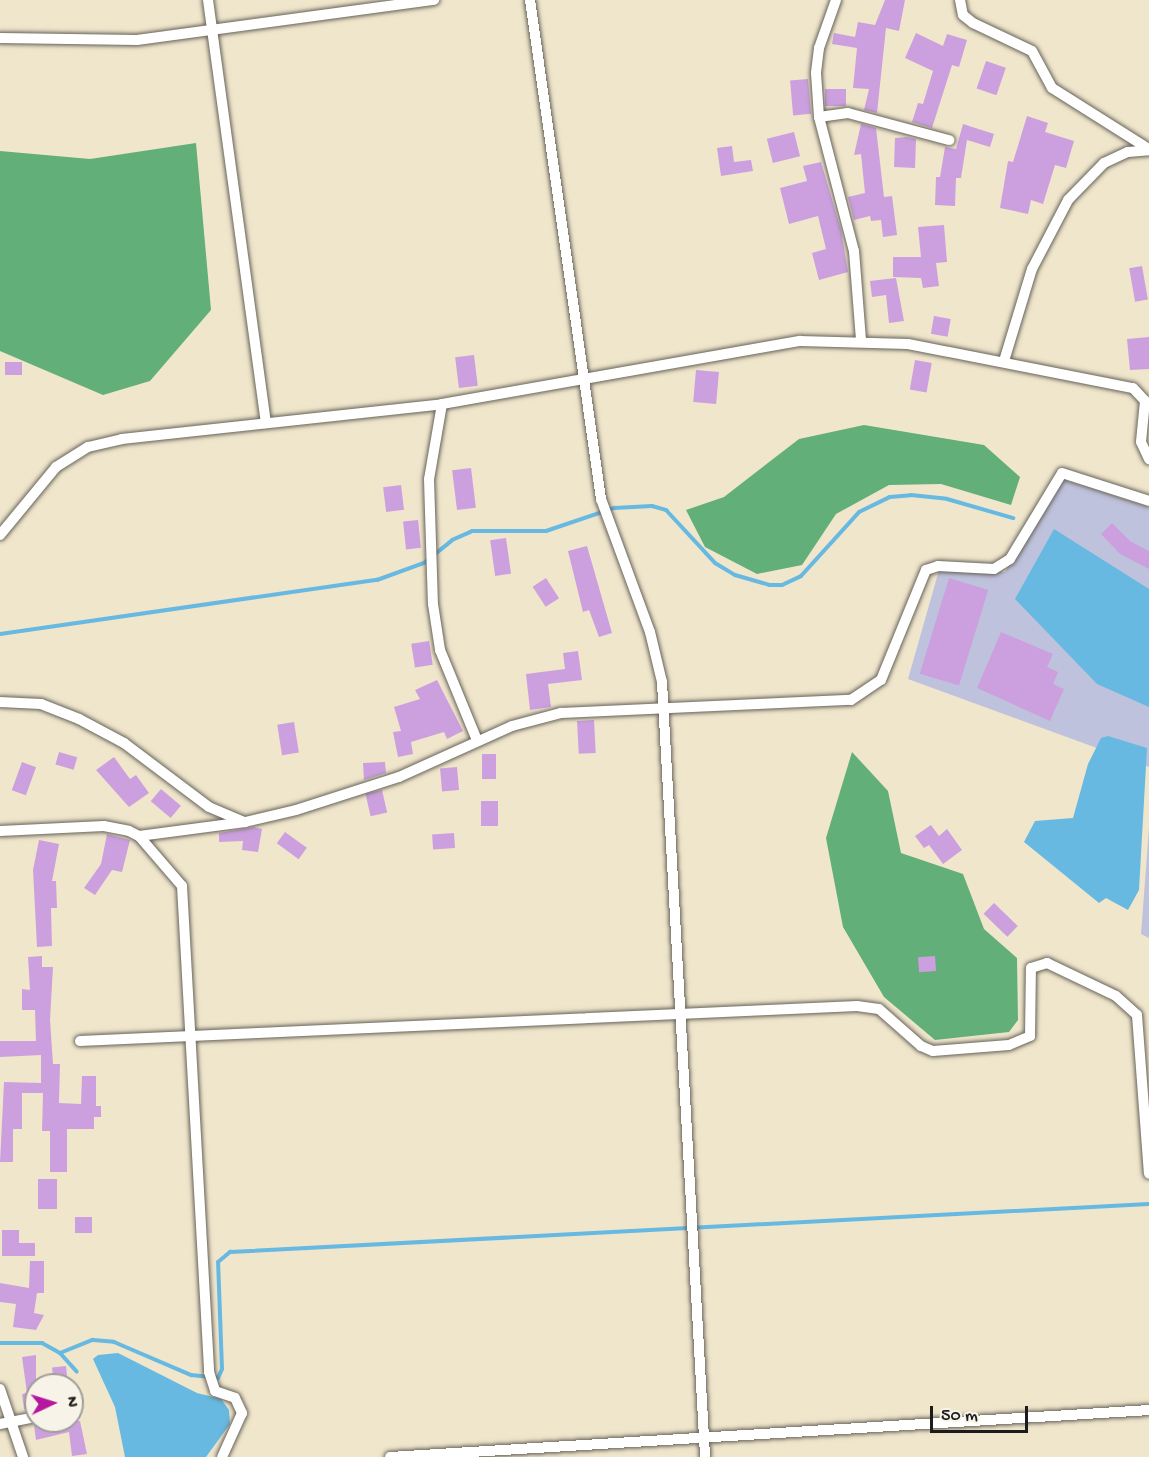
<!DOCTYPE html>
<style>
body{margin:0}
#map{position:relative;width:1149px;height:1457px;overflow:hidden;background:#f0e6cc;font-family:"Gochi Hand",sans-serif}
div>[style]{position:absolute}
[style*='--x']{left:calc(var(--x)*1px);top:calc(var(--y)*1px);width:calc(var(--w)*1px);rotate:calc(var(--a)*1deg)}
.industrial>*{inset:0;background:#bfc2dd}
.forest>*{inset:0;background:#62af79}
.water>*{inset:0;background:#67b9e2}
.stream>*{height:4px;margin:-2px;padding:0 2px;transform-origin:2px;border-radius:2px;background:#67b9e2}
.building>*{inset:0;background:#cca0de;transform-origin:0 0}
.roads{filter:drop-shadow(0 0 2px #66635a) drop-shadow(0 0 2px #66635a)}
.minor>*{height:10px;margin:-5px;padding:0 5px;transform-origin:5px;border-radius:5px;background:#fff}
span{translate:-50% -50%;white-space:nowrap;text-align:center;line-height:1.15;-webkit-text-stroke:6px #f7f3e8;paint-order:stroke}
.north{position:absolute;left:24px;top:1373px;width:60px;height:60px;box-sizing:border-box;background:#f7f3e8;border:2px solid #9f9d96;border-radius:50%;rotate:86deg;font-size:16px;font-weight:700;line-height:24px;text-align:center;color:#1c1c1c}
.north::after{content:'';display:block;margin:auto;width:21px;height:27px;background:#b5179e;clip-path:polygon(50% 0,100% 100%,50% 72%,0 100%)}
.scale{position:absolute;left:930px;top:1406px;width:98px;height:27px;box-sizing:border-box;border:3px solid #1c1c1c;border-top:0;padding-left:8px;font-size:18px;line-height:21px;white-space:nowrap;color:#1c1c1c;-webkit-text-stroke:4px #f7f3e8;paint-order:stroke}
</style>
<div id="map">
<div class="industrial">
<div style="clip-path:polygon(1062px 479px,1149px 507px,1149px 767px,908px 679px,939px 570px,1005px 572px)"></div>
<div style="clip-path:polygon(1149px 828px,1149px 938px,1141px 934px)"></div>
</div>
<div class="forest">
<div style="clip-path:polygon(196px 143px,211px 310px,150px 381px,103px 395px,0 351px,0 151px,90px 159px)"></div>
<div style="clip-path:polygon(864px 425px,984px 445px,1020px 477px,1011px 505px,941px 484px,889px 485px,836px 514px,802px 565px,757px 574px,705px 547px,686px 510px,724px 497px,799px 439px)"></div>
<div style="clip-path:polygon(852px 752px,888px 791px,901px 853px,963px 874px,984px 929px,1017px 958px,1018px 1020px,1009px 1032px,935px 1040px,884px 997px,843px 927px,826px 838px)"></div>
</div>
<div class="water">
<div style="clip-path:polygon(1054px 529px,1149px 589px,1149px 707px,1097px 684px,1015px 599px)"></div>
<div style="clip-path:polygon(1108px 736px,1147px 748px,1139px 890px,1128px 910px,1106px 898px,1099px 903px,1024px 842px,1035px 821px,1073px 818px,1088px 764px,1101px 738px)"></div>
<div style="clip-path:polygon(118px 1353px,197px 1393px,221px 1399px,229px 1410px,230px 1424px,206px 1457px,125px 1457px,115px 1407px,93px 1359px,98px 1355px)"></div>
</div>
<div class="stream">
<div style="--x:0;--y:634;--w:381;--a:-8.2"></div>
<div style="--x:377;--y:580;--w:50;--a:-19.9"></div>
<div style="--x:424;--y:563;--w:36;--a:-39"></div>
<div style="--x:452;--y:540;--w:22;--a:-24"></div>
<div style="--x:472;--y:531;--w:74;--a:0"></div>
<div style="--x:546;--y:531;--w:72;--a:-18.7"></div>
<div style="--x:614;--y:508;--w:38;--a:-3"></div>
<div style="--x:652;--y:506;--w:15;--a:16"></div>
<div style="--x:666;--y:510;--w:72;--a:47.2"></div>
<div style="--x:715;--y:563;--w:23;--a:31"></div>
<div style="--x:735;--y:575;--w:35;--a:16"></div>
<div style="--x:769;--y:585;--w:13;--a:0"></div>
<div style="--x:782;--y:585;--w:21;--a:-25"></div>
<div style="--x:801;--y:576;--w:86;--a:-47.8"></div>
<div style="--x:859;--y:512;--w:34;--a:-26"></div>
<div style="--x:890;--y:497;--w:21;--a:-5"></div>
<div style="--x:911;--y:495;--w:36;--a:6"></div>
<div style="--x:947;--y:499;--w:69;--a:16.1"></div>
<div style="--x:0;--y:1343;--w:42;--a:0"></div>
<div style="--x:42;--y:1343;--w:21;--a:29"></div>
<div style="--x:60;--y:1353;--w:25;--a:48"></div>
<div style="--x:60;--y:1353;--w:35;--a:-22"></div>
<div style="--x:93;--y:1340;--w:21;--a:5"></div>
<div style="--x:114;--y:1342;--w:84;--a:23.2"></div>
<div style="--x:191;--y:1375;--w:27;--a:6"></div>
<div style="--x:218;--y:1378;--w:10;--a:-66"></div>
<div style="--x:222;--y:1369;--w:107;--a:-92.1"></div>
<div style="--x:218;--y:1262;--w:16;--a:-40"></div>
<div style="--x:230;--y:1252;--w:920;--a:-2.99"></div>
</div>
<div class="building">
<div style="clip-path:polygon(885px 0,905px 0,899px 31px,886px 28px,877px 113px,864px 110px,869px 89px,853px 88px,857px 48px,832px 44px,834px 33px,855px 37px,858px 22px,875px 25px)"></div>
<div style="clip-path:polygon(916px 33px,943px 46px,947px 34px,967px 40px,959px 67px,952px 65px,932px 128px,912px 122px,918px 103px,923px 104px,933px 71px,905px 58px)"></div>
<div style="left:986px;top:61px;width:21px;height:29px;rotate:19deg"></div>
<div style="left:808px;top:79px;width:35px;height:18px;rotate:85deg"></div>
<div style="left:825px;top:89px;width:21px;height:17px"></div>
<div style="clip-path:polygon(1027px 116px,1048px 123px,1045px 132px,1074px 141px,1066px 168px,1055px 165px,1043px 204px,1031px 200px,1028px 214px,1000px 208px,1008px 161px,1013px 162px)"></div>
<div style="clip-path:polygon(861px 124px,876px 128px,884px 197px,892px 196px,897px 235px,883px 237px,881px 220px,871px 221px,870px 216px,854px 220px,848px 197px,865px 193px,861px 154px,854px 155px)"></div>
<div style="clip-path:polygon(963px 124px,994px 134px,990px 147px,967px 140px,961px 178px,956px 178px,955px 206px,935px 205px,936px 177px,940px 177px,945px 147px,956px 149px)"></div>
<div style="left:794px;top:132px;width:25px;height:28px;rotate:76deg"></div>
<div style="clip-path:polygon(907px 137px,916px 139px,915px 168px,894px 167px,895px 138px)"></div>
<div style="clip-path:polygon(732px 146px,734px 162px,751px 160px,753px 171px,721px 176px,717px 148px)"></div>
<div style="clip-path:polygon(821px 162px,841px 230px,848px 272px,819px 280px,812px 253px,826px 249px,818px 216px,789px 224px,780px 188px,807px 181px,803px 166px)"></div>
<div style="clip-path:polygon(944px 225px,947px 262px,936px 263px,939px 286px,923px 288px,921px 278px,893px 277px,893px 257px,921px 257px,918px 227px)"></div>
<div style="left:1142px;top:266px;width:34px;height:13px;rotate:80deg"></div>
<div style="clip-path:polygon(896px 278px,904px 321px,889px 323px,886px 295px,872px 297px,870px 281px)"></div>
<div style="left:934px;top:316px;width:17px;height:18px;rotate:10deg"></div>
<div style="clip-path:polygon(1149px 337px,1149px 369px,1130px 370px,1127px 339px)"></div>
<div style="left:474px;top:355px;width:31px;height:19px;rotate:83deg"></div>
<div style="left:915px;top:360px;width:17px;height:30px;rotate:10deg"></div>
<div style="left:5px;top:362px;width:17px;height:13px"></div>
<div style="left:696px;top:370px;width:23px;height:32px;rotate:5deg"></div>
<div style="left:471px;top:468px;width:40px;height:19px;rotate:83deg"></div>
<div style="left:401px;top:485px;width:25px;height:18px;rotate:83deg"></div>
<div style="left:418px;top:520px;width:28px;height:15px;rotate:84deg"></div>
<div style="clip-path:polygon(1112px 523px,1130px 541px,1149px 551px,1149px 569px,1120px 554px,1101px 534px)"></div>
<div style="left:506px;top:538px;width:36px;height:16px;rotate:82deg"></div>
<div style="clip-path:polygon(587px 546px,612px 633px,599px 637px,589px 610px,583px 612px,568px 551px)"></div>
<div style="left:546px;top:578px;width:24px;height:16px;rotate:57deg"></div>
<div style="left:949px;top:578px;width:41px;height:100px;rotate:17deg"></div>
<div style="clip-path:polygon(1001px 632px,1053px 654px,1047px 667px,1058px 672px,1053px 684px,1064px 689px,1050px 721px,977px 688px)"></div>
<div style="left:429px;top:641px;width:24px;height:18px;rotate:81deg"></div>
<div style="clip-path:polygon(578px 651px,582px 680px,548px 684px,551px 707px,530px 710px,526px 674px,565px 669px,563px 653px)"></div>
<div style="clip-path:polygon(437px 680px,463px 731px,447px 739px,444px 732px,411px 742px,413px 754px,398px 757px,393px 732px,401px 731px,394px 707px,420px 699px,415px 690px)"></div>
<div style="left:594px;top:720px;width:33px;height:17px;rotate:87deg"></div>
<div style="left:294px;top:722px;width:31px;height:17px;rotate:81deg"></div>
<div style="left:59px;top:752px;width:19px;height:13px;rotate:16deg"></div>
<div style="left:482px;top:754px;width:14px;height:25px"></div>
<div style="clip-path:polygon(114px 757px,130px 779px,136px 775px,149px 793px,129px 807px,96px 770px)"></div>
<div style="left:22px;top:762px;width:15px;height:30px;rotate:20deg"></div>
<div style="clip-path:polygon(385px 762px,386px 773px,364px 780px,363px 763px)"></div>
<div style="left:457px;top:767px;width:23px;height:17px;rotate:85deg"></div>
<div style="left:161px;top:789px;width:26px;height:16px;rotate:40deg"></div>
<div style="left:382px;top:790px;width:23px;height:17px;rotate:77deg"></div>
<div style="left:481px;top:801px;width:17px;height:25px"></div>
<div style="clip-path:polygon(931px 825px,939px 836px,947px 829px,962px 850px,943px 864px,929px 845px,924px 848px,915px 836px)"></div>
<div style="clip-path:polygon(254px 827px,262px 829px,258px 852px,242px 850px,243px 841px,219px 842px,219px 833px)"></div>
<div style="left:285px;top:832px;width:27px;height:14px;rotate:36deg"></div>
<div style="left:454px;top:833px;width:15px;height:22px;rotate:86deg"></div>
<div style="clip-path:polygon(107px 834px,130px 840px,122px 872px,112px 870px,95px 895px,84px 888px,101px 864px)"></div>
<div style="clip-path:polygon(39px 840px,59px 844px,52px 881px,56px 881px,57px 908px,51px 908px,52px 946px,37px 947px,33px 870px)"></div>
<div style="left:994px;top:903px;width:33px;height:15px;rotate:44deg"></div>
<div style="clip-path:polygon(42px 956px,42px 967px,53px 967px,50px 1020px,53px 1064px,60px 1064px,59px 1103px,81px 1104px,82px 1076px,96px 1076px,96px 1106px,101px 1106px,101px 1117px,94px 1117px,94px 1129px,67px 1129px,67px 1172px,50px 1172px,50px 1131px,42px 1131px,43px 1093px,22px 1093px,22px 1129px,13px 1129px,13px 1162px,0 1162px,4px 1082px,41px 1083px,41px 1055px,0 1057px,0 1041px,36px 1041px,35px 1010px,22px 1010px,22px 989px,30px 990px,28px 957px)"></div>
<div style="left:935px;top:956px;width:15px;height:17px;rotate:86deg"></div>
<div style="left:38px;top:1179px;width:19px;height:30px"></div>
<div style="left:75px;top:1217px;width:17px;height:16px"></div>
<div style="clip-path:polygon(2px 1230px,19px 1230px,19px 1243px,35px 1243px,35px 1256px,2px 1256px)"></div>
<div style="clip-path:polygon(30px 1261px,44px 1261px,44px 1293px,37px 1293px,34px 1313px,44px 1315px,36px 1330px,13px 1327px,16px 1304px,0 1302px,0 1283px,29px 1288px)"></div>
<div style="clip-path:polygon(36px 1355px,36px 1410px,29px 1411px,24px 1409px,22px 1394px,27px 1393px,22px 1357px)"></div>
<div style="left:66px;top:1366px;width:18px;height:14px;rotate:84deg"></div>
<div style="clip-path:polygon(42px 1421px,80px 1421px,87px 1454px,72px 1456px,69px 1432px,36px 1440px,34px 1425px)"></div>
</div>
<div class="roads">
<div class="minor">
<div style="--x:208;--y:0;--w:427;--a:82.2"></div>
<div style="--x:530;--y:0;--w:504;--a:81.9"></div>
<div style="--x:601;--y:499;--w:142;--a:69.8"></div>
<div style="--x:650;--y:632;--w:51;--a:76.5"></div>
<div style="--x:662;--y:682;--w:776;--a:86.82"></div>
<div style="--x:836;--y:0;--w:51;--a:109.5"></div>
<div style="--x:819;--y:48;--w:25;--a:97"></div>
<div style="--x:816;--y:73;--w:44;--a:86.1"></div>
<div style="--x:819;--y:117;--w:138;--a:75.4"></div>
<div style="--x:854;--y:251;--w:89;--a:85.5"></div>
<div style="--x:960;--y:0;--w:15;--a:79"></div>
<div style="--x:963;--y:15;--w:13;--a:39"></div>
<div style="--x:973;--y:23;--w:65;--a:25.4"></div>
<div style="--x:1032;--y:51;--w:42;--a:61.6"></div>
<div style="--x:1052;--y:88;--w:115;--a:32.2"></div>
<div style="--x:0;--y:38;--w:137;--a:0.8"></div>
<div style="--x:137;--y:40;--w:300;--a:-7.7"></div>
<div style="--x:819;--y:117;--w:29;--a:-8"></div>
<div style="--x:848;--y:113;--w:105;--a:15"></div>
<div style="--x:1004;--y:361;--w:96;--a:-73.1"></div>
<div style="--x:1032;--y:269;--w:78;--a:-62.4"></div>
<div style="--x:1068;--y:200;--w:52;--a:-45.8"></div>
<div style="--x:1104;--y:163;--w:26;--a:-25"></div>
<div style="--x:1128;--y:152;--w:21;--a:-5"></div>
<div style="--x:442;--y:404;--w:76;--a:99.8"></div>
<div style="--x:429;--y:479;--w:125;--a:88.2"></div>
<div style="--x:433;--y:604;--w:47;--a:81.3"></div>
<div style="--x:440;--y:650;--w:97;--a:67.7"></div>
<div style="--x:0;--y:535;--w:88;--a:-50.5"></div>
<div style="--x:56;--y:467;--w:38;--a:-32"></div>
<div style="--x:88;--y:447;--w:35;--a:-13"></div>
<div style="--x:122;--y:439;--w:322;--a:-6.2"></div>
<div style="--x:442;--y:404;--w:364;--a:-10"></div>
<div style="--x:800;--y:341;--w:108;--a:1.6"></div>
<div style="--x:908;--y:344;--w:229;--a:11.1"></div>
<div style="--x:1133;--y:388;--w:18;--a:47"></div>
<div style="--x:1145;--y:401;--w:41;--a:95.6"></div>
<div style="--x:1141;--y:442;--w:19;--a:65"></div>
<div style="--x:0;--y:702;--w:41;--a:2.8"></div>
<div style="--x:41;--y:704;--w:41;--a:21.5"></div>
<div style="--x:79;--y:719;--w:51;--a:28.1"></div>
<div style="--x:124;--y:743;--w:106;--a:37"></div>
<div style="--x:209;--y:807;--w:39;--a:23"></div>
<div style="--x:0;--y:831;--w:104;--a:-2.8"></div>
<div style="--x:104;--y:826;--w:25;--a:11"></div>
<div style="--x:129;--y:831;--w:11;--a:27"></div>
<div style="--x:139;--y:836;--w:66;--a:49.3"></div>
<div style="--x:182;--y:886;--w:487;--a:86.8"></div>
<div style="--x:209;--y:1372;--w:20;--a:72"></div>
<div style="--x:215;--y:1391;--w:21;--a:19"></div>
<div style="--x:235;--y:1398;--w:17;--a:65"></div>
<div style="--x:242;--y:1413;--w:48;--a:114.4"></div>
<div style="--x:139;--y:836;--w:107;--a:-7.5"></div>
<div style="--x:245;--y:822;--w:52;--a:-13.2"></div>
<div style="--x:296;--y:810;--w:108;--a:-17.8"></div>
<div style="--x:399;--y:777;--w:124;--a:-24.3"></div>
<div style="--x:512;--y:726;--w:51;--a:-14.9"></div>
<div style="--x:561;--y:713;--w:290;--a:-2.6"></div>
<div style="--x:851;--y:700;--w:36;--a:-34"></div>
<div style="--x:881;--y:680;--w:119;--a:-67.8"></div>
<div style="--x:926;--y:570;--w:13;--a:-18"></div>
<div style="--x:938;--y:566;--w:56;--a:3.1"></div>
<div style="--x:994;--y:569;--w:19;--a:-32"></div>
<div style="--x:1010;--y:559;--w:100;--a:-58.8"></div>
<div style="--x:1062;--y:473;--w:91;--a:17.8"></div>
<div style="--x:80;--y:1041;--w:778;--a:-2.58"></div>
<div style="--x:857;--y:1006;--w:22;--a:8"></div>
<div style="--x:879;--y:1009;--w:56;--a:41.4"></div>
<div style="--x:921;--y:1046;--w:13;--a:23"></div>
<div style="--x:933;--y:1051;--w:76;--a:-4.5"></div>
<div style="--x:1009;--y:1045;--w:23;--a:-23"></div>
<div style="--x:1030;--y:1036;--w:68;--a:-89.2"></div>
<div style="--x:1031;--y:968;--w:17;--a:-17"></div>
<div style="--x:1047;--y:963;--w:76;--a:25.6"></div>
<div style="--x:1116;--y:996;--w:28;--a:42"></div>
<div style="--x:1137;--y:1015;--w:159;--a:85.7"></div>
<div style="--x:0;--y:1389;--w:72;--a:71.3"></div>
<div style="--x:0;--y:1424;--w:37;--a:-11"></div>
<div style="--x:390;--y:1457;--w:760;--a:-3.54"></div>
</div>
</div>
<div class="north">N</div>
<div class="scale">50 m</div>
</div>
